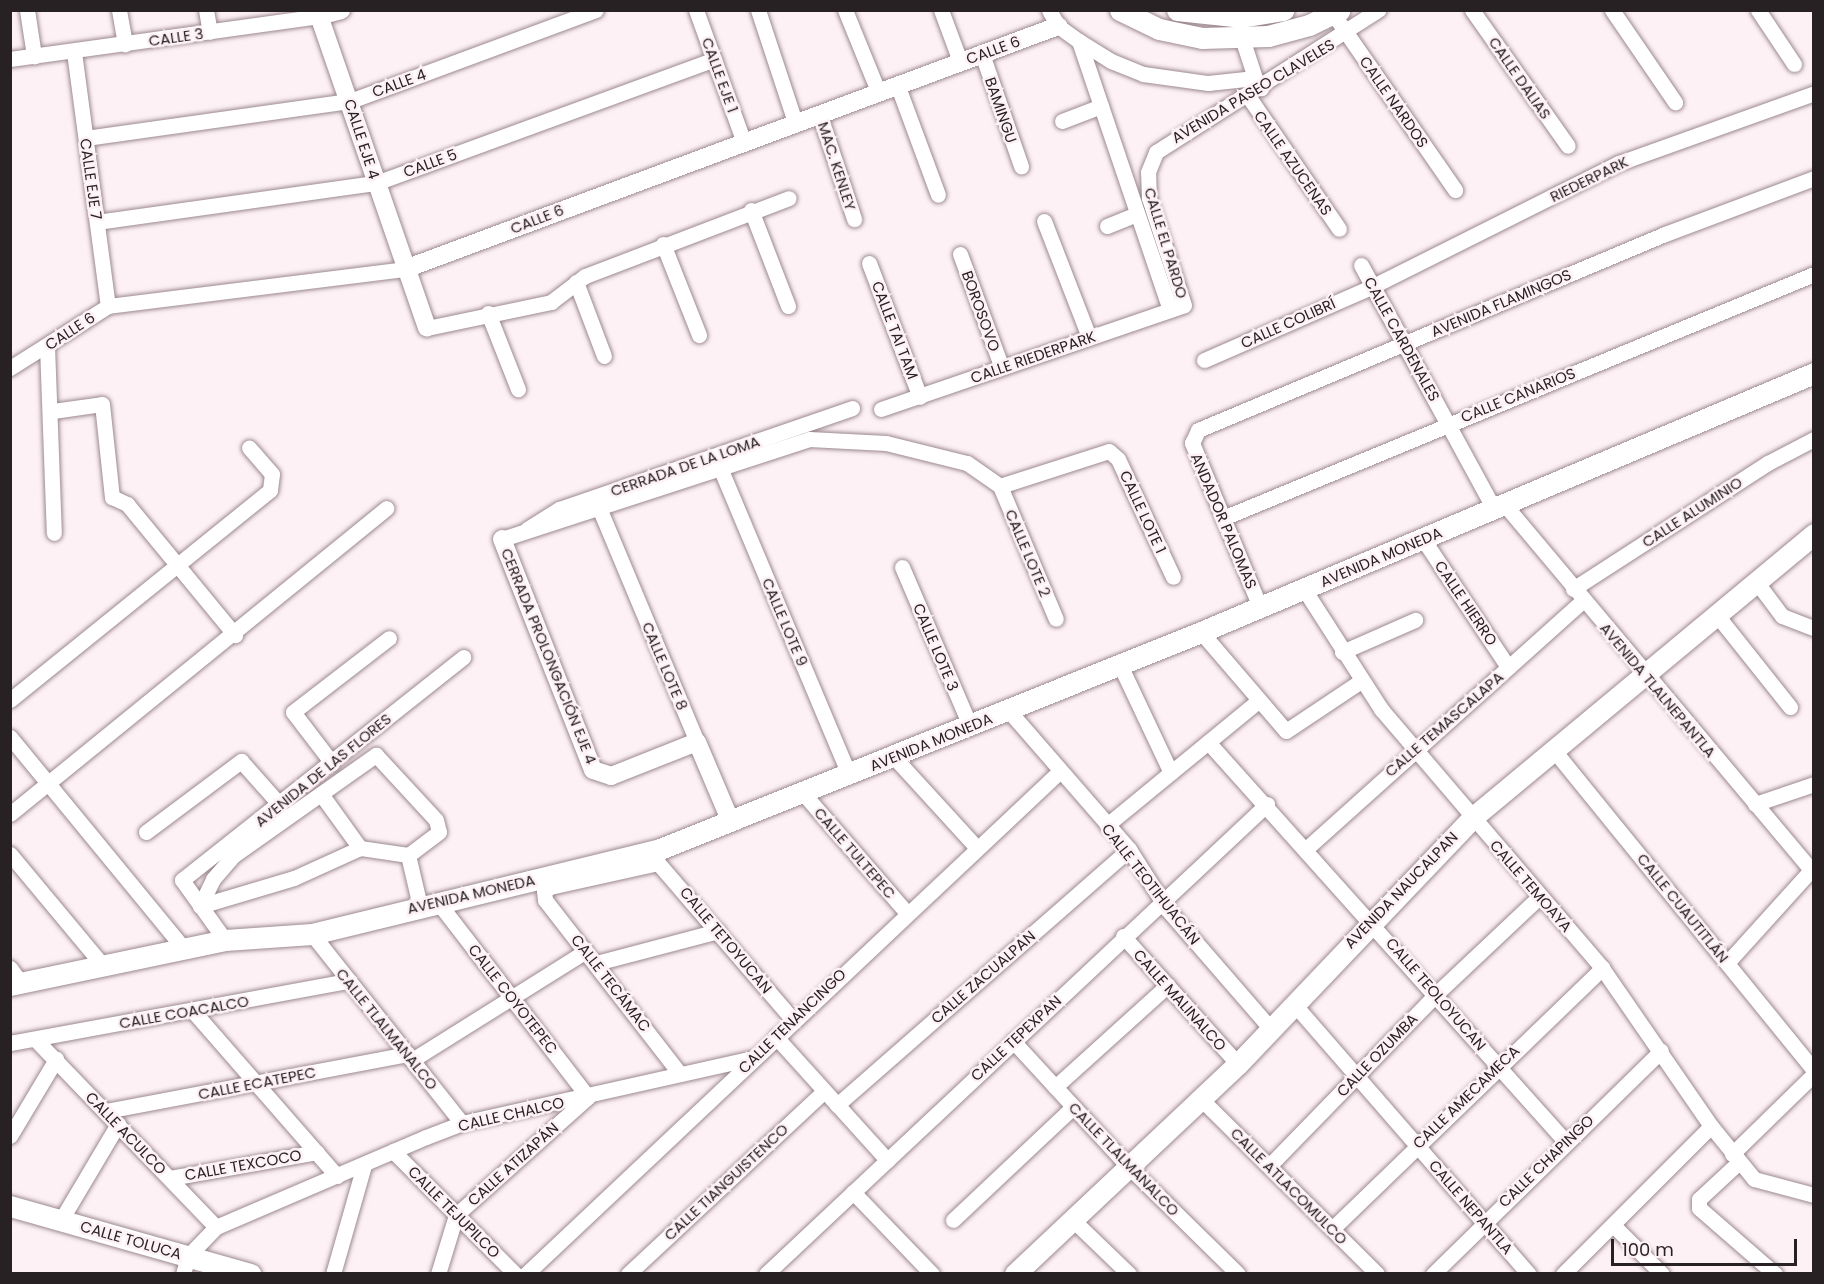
<!DOCTYPE html>
<meta charset="utf-8">
<style>
body{margin:0}
#map{position:relative;width:1824px;height:1284px;overflow:hidden;background:#fdf1f5;font-family:Poppins,sans-serif}
div>[style]{position:absolute}
[style*='--x']{left:calc(var(--x)*1px);top:calc(var(--y)*1px);width:calc(var(--w)*1px);rotate:calc(var(--a)*1deg)}
.roads{filter:drop-shadow(0 0 2px #9c8990) drop-shadow(0 0 2px #9c8990)}
.minor>*{height:15px;margin:-7.5px;padding:0 7.5px;transform-origin:7.5px;border-radius:7.5px;background:#fff}
.tertiary>*{height:18px;margin:-9px;padding:0 9px;transform-origin:9px;border-radius:9px;background:#fff}
.secondary>*{height:21px;margin:-10.5px;padding:0 10.5px;transform-origin:10.5px;border-radius:10.5px;background:#fff}
span{translate:-50% -50%;white-space:nowrap;text-align:center;line-height:1.15;-webkit-text-stroke:5px #fdf1f5;paint-order:stroke}
.street-label{font-size:15px;color:#282123}
.frame{position:absolute;inset:0;border:12px solid #282123;pointer-events:none}
.scale{position:absolute;left:1611px;top:1239px;width:186px;height:27px;box-sizing:border-box;border:3px solid #282123;border-top:0;padding-left:8px;font-size:18px;line-height:21px;white-space:nowrap;color:#282123;-webkit-text-stroke:4px #fdf1f5;paint-order:stroke}
</style>
<div id="map">
<div class="roads">
<div class="minor">
<div style="--x:27;--y:10;--w:47;--a:81.3"></div>
<div style="--x:119;--y:10;--w:35;--a:80"></div>
<div style="--x:206;--y:10;--w:22;--a:80"></div>
<div style="--x:696;--y:10;--w:138;--a:70.1"></div>
<div style="--x:758;--y:10;--w:118;--a:71.7"></div>
<div style="--x:845;--y:10;--w:87;--a:67.8"></div>
<div style="--x:941;--y:10;--w:54;--a:69.6"></div>
<div style="--x:1049;--y:10;--w:18;--a:61"></div>
<div style="--x:1058;--y:26;--w:26;--a:36"></div>
<div style="--x:1079;--y:41;--w:38;--a:32"></div>
<div style="--x:1111;--y:61;--w:35;--a:22"></div>
<div style="--x:1143;--y:74;--w:66;--a:7.9"></div>
<div style="--x:1208;--y:83;--w:47;--a:-6.1"></div>
<div style="--x:1255;--y:78;--w:12;--a:59"></div>
<div style="--x:1472;--y:10;--w:166;--a:54.8"></div>
<div style="--x:1612;--y:10;--w:112;--a:55.6"></div>
<div style="--x:1758;--y:10;--w:65;--a:56.3"></div>
<div style="--x:1334;--y:15;--w:213;--a:55.3"></div>
<div style="--x:1242;--y:38;--w:42;--a:72"></div>
<div style="--x:1079;--y:41;--w:284;--a:71.3"></div>
<div style="--x:74;--y:52;--w:256;--a:82.4"></div>
<div style="--x:982;--y:54;--w:119;--a:70.8"></div>
<div style="--x:10;--y:59;--w:312;--a:-7.9"></div>
<div style="--x:897;--y:84;--w:118;--a:69.7"></div>
<div style="--x:1248;--y:96;--w:161;--a:55.6"></div>
<div style="--x:819;--y:113;--w:112;--a:71.7"></div>
<div style="--x:1062;--y:121;--w:42;--a:-21"></div>
<div style="--x:86;--y:138;--w:267;--a:-8"></div>
<div style="--x:350;--y:101;--w:262;--a:-20.3"></div>
<div style="--x:751;--y:210;--w:103;--a:68.9"></div>
<div style="--x:1044;--y:221;--w:124;--a:68.8"></div>
<div style="--x:97;--y:222;--w:282;--a:-8"></div>
<div style="--x:376;--y:183;--w:360;--a:-20.1"></div>
<div style="--x:1107;--y:226;--w:32;--a:-22"></div>
<div style="--x:663;--y:244;--w:98;--a:68.4"></div>
<div style="--x:960;--y:254;--w:121;--a:69.8"></div>
<div style="--x:869;--y:263;--w:143;--a:69.2"></div>
<div style="--x:1361;--y:265;--w:278;--a:61.4"></div>
<div style="--x:576;--y:282;--w:79;--a:69.3"></div>
<div style="--x:488;--y:313;--w:82;--a:68.5"></div>
<div style="--x:427;--y:328;--w:127;--a:-11.8"></div>
<div style="--x:551;--y:302;--w:43;--a:-37.4"></div>
<div style="--x:585;--y:276;--w:218;--a:-20.9"></div>
<div style="--x:47;--y:346;--w:187;--a:87.9"></div>
<div style="--x:1204;--y:360;--w:184;--a:-23.6"></div>
<div style="--x:1373;--y:286;--w:275;--a:-26.6"></div>
<div style="--x:1619;--y:163;--w:207;--a:-19.7"></div>
<div style="--x:10;--y:368;--w:116;--a:-32.3"></div>
<div style="--x:108;--y:306;--w:299;--a:-7.1"></div>
<div style="--x:881;--y:409;--w:320;--a:-18.9"></div>
<div style="--x:1184;--y:305;--w:113;--a:-108.1"></div>
<div style="--x:1149;--y:198;--w:26;--a:-92"></div>
<div style="--x:1148;--y:172;--w:22;--a:-68"></div>
<div style="--x:1156;--y:152;--w:264;--a:-32.6"></div>
<div style="--x:53;--y:411;--w:49;--a:-8.1"></div>
<div style="--x:102;--y:404;--w:94;--a:83.9"></div>
<div style="--x:112;--y:497;--w:17;--a:25"></div>
<div style="--x:127;--y:504;--w:170;--a:50.5"></div>
<div style="--x:721;--y:470;--w:331;--a:67.2"></div>
<div style="--x:1000;--y:486;--w:114;--a:-17.8"></div>
<div style="--x:1109;--y:451;--w:12;--a:42"></div>
<div style="--x:1118;--y:459;--w:130;--a:65"></div>
<div style="--x:1505;--y:505;--w:481;--a:50"></div>
<div style="--x:600;--y:510;--w:251;--a:67.3"></div>
<div style="--x:1223;--y:518;--w:639;--a:-22.43"></div>
<div style="--x:527;--y:529;--w:38;--a:-32"></div>
<div style="--x:559;--y:509;--w:310;--a:-19"></div>
<div style="--x:502;--y:539;--w:323;--a:-18"></div>
<div style="--x:809;--y:439;--w:77;--a:3"></div>
<div style="--x:886;--y:443;--w:83;--a:13.9"></div>
<div style="--x:967;--y:463;--w:40;--a:34.9"></div>
<div style="--x:1000;--y:486;--w:144;--a:67.2"></div>
<div style="--x:1423;--y:539;--w:154;--a:56.4"></div>
<div style="--x:902;--y:567;--w:173;--a:66.8"></div>
<div style="--x:1755;--y:580;--w:45;--a:53.1"></div>
<div style="--x:1782;--y:616;--w:34;--a:21"></div>
<div style="--x:1304;--y:589;--w:143;--a:57.3"></div>
<div style="--x:1381;--y:709;--w:340;--a:49.5"></div>
<div style="--x:1602;--y:968;--w:192;--a:55.4"></div>
<div style="--x:1711;--y:1126;--w:68;--a:50.9"></div>
<div style="--x:1754;--y:1179;--w:62;--a:14.9"></div>
<div style="--x:1573;--y:589;--w:232;--a:-32.9"></div>
<div style="--x:1768;--y:463;--w:52;--a:-27.6"></div>
<div style="--x:1260;--y:607;--w:178;--a:-112.5"></div>
<div style="--x:1192;--y:443;--w:14;--a:-65"></div>
<div style="--x:1198;--y:430;--w:506;--a:-22.77"></div>
<div style="--x:1665;--y:234;--w:159;--a:-20.6"></div>
<div style="--x:1716;--y:614;--w:119;--a:51.5"></div>
<div style="--x:1201;--y:632;--w:130;--a:49.4"></div>
<div style="--x:1286;--y:731;--w:90;--a:-33.7"></div>
<div style="--x:1342;--y:652;--w:80;--a:-23.7"></div>
<div style="--x:1120;--y:665;--w:119;--a:64.7"></div>
<div style="--x:10;--y:700;--w:334;--a:-38.9"></div>
<div style="--x:270;--y:490;--w:16;--a:-83"></div>
<div style="--x:272;--y:474;--w:35;--a:-131"></div>
<div style="--x:1009;--y:711;--w:183;--a:49"></div>
<div style="--x:1129;--y:849;--w:71;--a:57.7"></div>
<div style="--x:1167;--y:909;--w:159;--a:49.1"></div>
<div style="--x:10;--y:737;--w:274;--a:50.6"></div>
<div style="--x:1208;--y:742;--w:535;--a:48.18"></div>
<div style="--x:1552;--y:748;--w:415;--a:50.9"></div>
<div style="--x:893;--y:756;--w:125;--a:47.6"></div>
<div style="--x:332;--y:763;--w:64;--a:-127.4"></div>
<div style="--x:293;--y:712;--w:121;--a:-37.6"></div>
<div style="--x:803;--y:793;--w:159;--a:49.1"></div>
<div style="--x:321;--y:794;--w:67;--a:54.2"></div>
<div style="--x:1755;--y:804;--w:62;--a:-18.7"></div>
<div style="--x:10;--y:814;--w:485;--a:-39.1"></div>
<div style="--x:1107;--y:825;--w:194;--a:-39.4"></div>
<div style="--x:146;--y:832;--w:119;--a:-36.8"></div>
<div style="--x:241;--y:761;--w:59;--a:48.4"></div>
<div style="--x:1307;--y:848;--w:370;--a:-41.9"></div>
<div style="--x:10;--y:854;--w:147;--a:50.2"></div>
<div style="--x:408;--y:855;--w:52;--a:76.8"></div>
<div style="--x:200;--y:906;--w:30;--a:-64"></div>
<div style="--x:213;--y:879;--w:32;--a:-49"></div>
<div style="--x:234;--y:855;--w:174;--a:-35.2"></div>
<div style="--x:376;--y:755;--w:88;--a:47.3"></div>
<div style="--x:436;--y:820;--w:12;--a:76"></div>
<div style="--x:439;--y:832;--w:39;--a:143"></div>
<div style="--x:408;--y:855;--w:49;--a:-171.7"></div>
<div style="--x:200;--y:906;--w:98;--a:-16.6"></div>
<div style="--x:294;--y:878;--w:72;--a:-24.4"></div>
<div style="--x:312;--y:934;--w:241;--a:51.6"></div>
<div style="--x:1123;--y:936;--w:172;--a:48.1"></div>
<div style="--x:225;--y:940;--w:74;--a:-125.6"></div>
<div style="--x:182;--y:880;--w:359;--a:-38.4"></div>
<div style="--x:596;--y:963;--w:126;--a:-14.7"></div>
<div style="--x:1727;--y:963;--w:125;--a:-47.9"></div>
<div style="--x:10;--y:968;--w:19;--a:54"></div>
<div style="--x:1294;--y:1004;--w:358;--a:49"></div>
<div style="--x:193;--y:1011;--w:219;--a:48.9"></div>
<div style="--x:776;--y:1037;--w:166;--a:47.9"></div>
<div style="--x:35;--y:1039;--w:261;--a:46.1"></div>
<div style="--x:1013;--y:1041;--w:170;--a:47.4"></div>
<div style="--x:1128;--y:1166;--w:154;--a:44.5"></div>
<div style="--x:10;--y:1043;--w:345;--a:-10.4"></div>
<div style="--x:412;--y:1060;--w:205;--a:-32.1"></div>
<div style="--x:680;--y:1074;--w:220;--a:-127.8"></div>
<div style="--x:545;--y:900;--w:9;--a:-96"></div>
<div style="--x:544;--y:891;--w:7;--a:-34"></div>
<div style="--x:550;--y:887;--w:111;--a:-12.5"></div>
<div style="--x:658;--y:863;--w:206;--a:49.3"></div>
<div style="--x:1055;--y:1087;--w:152;--a:-42.1"></div>
<div style="--x:1201;--y:1099;--w:248;--a:44.8"></div>
<div style="--x:837;--y:1105;--w:388;--a:-41.2"></div>
<div style="--x:106;--y:1111;--w:307;--a:-10.7"></div>
<div style="--x:10;--y:1136;--w:90;--a:-59.1"></div>
<div style="--x:393;--y:1151;--w:173;--a:45.2"></div>
<div style="--x:1732;--y:1154;--w:115;--a:-44.3"></div>
<div style="--x:1739;--y:1162;--w:54;--a:137.2"></div>
<div style="--x:1699;--y:1199;--w:9;--a:90"></div>
<div style="--x:1699;--y:1208;--w:101;--a:41"></div>
<div style="--x:1269;--y:1166;--w:240;--a:-45.8"></div>
<div style="--x:1436;--y:994;--w:143;--a:-43.3"></div>
<div style="--x:170;--y:1178;--w:149;--a:-10"></div>
<div style="--x:853;--y:1192;--w:114;--a:46.1"></div>
<div style="--x:61;--y:1220;--w:112;--a:-59.3"></div>
<div style="--x:953;--y:1220;--w:165;--a:-43.3"></div>
<div style="--x:1073;--y:1220;--w:78;--a:44"></div>
<div style="--x:1613;--y:1225;--w:69;--a:45"></div>
<div style="--x:1332;--y:1229;--w:376;--a:-44"></div>
<div style="--x:183;--y:1274;--w:19;--a:-74"></div>
<div style="--x:188;--y:1256;--w:40;--a:-46"></div>
<div style="--x:216;--y:1227;--w:228;--a:-23.2"></div>
<div style="--x:426;--y:1137;--w:39;--a:-21"></div>
<div style="--x:462;--y:1123;--w:298;--a:-12.6"></div>
<div style="--x:333;--y:1274;--w:113;--a:-74.1"></div>
<div style="--x:438;--y:1274;--w:62;--a:-73"></div>
<div style="--x:456;--y:1215;--w:177;--a:-41.8"></div>
<div style="--x:588;--y:1097;--w:246;--a:-127.6"></div>
<div style="--x:526;--y:1274;--w:734;--a:-43.29"></div>
<div style="--x:628;--y:1274;--w:268;--a:-43"></div>
<div style="--x:766;--y:1274;--w:687;--a:-43.17"></div>
<div style="--x:1433;--y:1274;--w:319;--a:-44.4"></div>
<div style="--x:1563;--y:1274;--w:209;--a:-45"></div>
</div>
<div class="tertiary">
<div style="--x:317;--y:10;--w:336;--a:70.9"></div>
<div style="--x:319;--y:16;--w:23;--a:-15"></div>
<div style="--x:405;--y:269;--w:697;--a:-20.41"></div>
<div style="--x:502;--y:539;--w:248;--a:68.5"></div>
<div style="--x:593;--y:770;--w:19;--a:18"></div>
<div style="--x:611;--y:776;--w:92;--a:-21.6"></div>
<div style="--x:697;--y:742;--w:87;--a:67"></div>
</div>
<div class="secondary">
<div style="--x:1120;--y:10;--w:43;--a:26"></div>
<div style="--x:1159;--y:29;--w:44;--a:11.8"></div>
<div style="--x:1202;--y:38;--w:66;--a:-1.7"></div>
<div style="--x:1268;--y:36;--w:42;--a:-15"></div>
<div style="--x:1309;--y:25;--w:34;--a:-26"></div>
<div style="--x:1177;--y:10;--w:64;--a:6.2"></div>
<div style="--x:1241;--y:17;--w:43;--a:-9.5"></div>
<div style="--x:10;--y:985;--w:220;--a:-11.8"></div>
<div style="--x:225;--y:940;--w:87;--a:-3.9"></div>
<div style="--x:312;--y:934;--w:358;--a:-13.7"></div>
<div style="--x:660;--y:849;--w:583;--a:-21.86"></div>
<div style="--x:1201;--y:632;--w:665;--a:-22.9"></div>
<div style="--x:10;--y:1206;--w:250;--a:15.8"></div>
<div style="--x:1015;--y:1274;--w:306;--a:-43.3"></div>
<div style="--x:1238;--y:1064;--w:340;--a:-46.4"></div>
<div style="--x:1472;--y:818;--w:445;--a:-39.7"></div>
</div>
</div>
<div class="street-label">
<span style="left:176px;top:37px;rotate:-8deg">CALLE 3</span>
<span style="left:993px;top:50px;rotate:-20deg">CALLE 6</span>
<span style="left:720px;top:75px;rotate:70deg">CALLE EJE 1</span>
<span style="left:1520px;top:78px;rotate:55deg">CALLE DALIAS</span>
<span style="left:399px;top:83px;rotate:-20deg">CALLE 4</span>
<span style="left:1253px;top:91px;rotate:-31deg">AVENIDA PASEO CLAVELES</span>
<span style="left:1394px;top:102px;rotate:55deg">CALLE NARDOS</span>
<span style="left:1001px;top:110px;rotate:71deg">BAMINGU</span>
<span style="left:362px;top:139px;rotate:72deg">CALLE EJE 4</span>
<span style="left:430px;top:163px;rotate:-20deg">CALLE 5</span>
<span style="left:1293px;top:163px;rotate:55deg">CALLE AZUCENAS</span>
<span style="left:837px;top:166px;rotate:72deg">MAC. KENLEY</span>
<span style="left:91px;top:179px;rotate:82deg">CALLE EJE 7</span>
<span style="left:1589px;top:179px;rotate:-26deg">RIEDERPARK</span>
<span style="left:537px;top:219px;rotate:-21deg">CALLE 6</span>
<span style="left:1166px;top:243px;rotate:73deg">CALLE EL PARDO</span>
<span style="left:1501px;top:303px;rotate:-23deg">AVENIDA FLAMINGOS</span>
<span style="left:981px;top:311px;rotate:70deg">BOROSOVO</span>
<span style="left:1288px;top:323px;rotate:-24deg">CALLE COLIBRÍ</span>
<span style="left:895px;top:330px;rotate:69deg">CALLE TAI TAM</span>
<span style="left:70px;top:331px;rotate:-33deg">CALLE 6</span>
<span style="left:1402px;top:339px;rotate:61deg">CALLE CARDENALES</span>
<span style="left:1033px;top:357px;rotate:-19deg">CALLE RIEDERPARK</span>
<span style="left:1518px;top:395px;rotate:-22deg">CALLE CANARIOS</span>
<span style="left:685px;top:466px;rotate:-19deg">CERRADA DE LA LOMA</span>
<span style="left:1143px;top:512px;rotate:65deg">CALLE LOTE 1</span>
<span style="left:1692px;top:512px;rotate:-33deg">CALLE ALUMINIO</span>
<span style="left:1224px;top:521px;rotate:67deg">ANDADOR PALOMAS</span>
<span style="left:1028px;top:553px;rotate:67deg">CALLE LOTE 2</span>
<span style="left:1381px;top:557px;rotate:-23deg">AVENIDA MONEDA</span>
<span style="left:1466px;top:603px;rotate:56deg">CALLE HIERRO</span>
<span style="left:785px;top:622px;rotate:67deg">CALLE LOTE 9</span>
<span style="left:936px;top:647px;rotate:67deg">CALLE LOTE 3</span>
<span style="left:549px;top:656px;rotate:68deg">CERRADA PROLONGACIÓN EJE 4</span>
<span style="left:665px;top:666px;rotate:67deg">CALLE LOTE 8</span>
<span style="left:1658px;top:690px;rotate:50deg">AVENIDA TLALNEPANTLA</span>
<span style="left:1444px;top:724px;rotate:-41deg">CALLE TEMASCALAPA</span>
<span style="left:931px;top:742px;rotate:-22deg">AVENIDA MONEDA</span>
<span style="left:323px;top:770px;rotate:-39deg">AVENIDA DE LAS FLORES</span>
<span style="left:855px;top:853px;rotate:49deg">CALLE TULTEPEC</span>
<span style="left:1151px;top:884px;rotate:52deg">CALLE TEOTIHUACÁN</span>
<span style="left:1531px;top:886px;rotate:49deg">CALLE TEMOAYA</span>
<span style="left:1401px;top:890px;rotate:-46deg">AVENIDA NAUCALPAN</span>
<span style="left:471px;top:894px;rotate:-13deg">AVENIDA MONEDA</span>
<span style="left:1683px;top:908px;rotate:51deg">CALLE CUAUTITLÁN</span>
<span style="left:726px;top:940px;rotate:50deg">CALLE TETOYUCAN</span>
<span style="left:983px;top:977px;rotate:-41deg">CALLE ZACUALPAN</span>
<span style="left:611px;top:983px;rotate:52deg">CALLE TECÁMAC</span>
<span style="left:1436px;top:994px;rotate:49deg">CALLE TEOLOYUCAN</span>
<span style="left:513px;top:999px;rotate:52deg">CALLE COYOTEPEC</span>
<span style="left:1180px;top:1000px;rotate:48deg">CALLE MALINALCO</span>
<span style="left:184px;top:1012px;rotate:-10deg">CALLE COACALCO</span>
<span style="left:792px;top:1021px;rotate:-44deg">CALLE TENANCINGO</span>
<span style="left:387px;top:1029px;rotate:51deg">CALLE TLALMANALCO</span>
<span style="left:1016px;top:1038px;rotate:-43deg">CALLE TEPEXPAN</span>
<span style="left:1377px;top:1055px;rotate:-46deg">CALLE OZUMBA</span>
<span style="left:257px;top:1083px;rotate:-11deg">CALLE ECATEPEC</span>
<span style="left:1466px;top:1097px;rotate:-44deg">CALLE AMECAMECA</span>
<span style="left:511px;top:1114px;rotate:-13deg">CALLE CHALCO</span>
<span style="left:126px;top:1133px;rotate:46deg">CALLE ACULCO</span>
<span style="left:1124px;top:1159px;rotate:46deg">CALLE TLALMANALCO</span>
<span style="left:1546px;top:1161px;rotate:-44deg">CALLE CHAPINGO</span>
<span style="left:513px;top:1164px;rotate:-42deg">CALLE ATIZAPÁN</span>
<span style="left:243px;top:1165px;rotate:-10deg">CALLE TEXCOCO</span>
<span style="left:726px;top:1182px;rotate:-43deg">CALLE TIANGUISTENCO</span>
<span style="left:1289px;top:1186px;rotate:45deg">CALLE ATLACOMULCO</span>
<span style="left:1471px;top:1207px;rotate:49deg">CALLE NEPANTLA</span>
<span style="left:454px;top:1212px;rotate:45deg">CALLE TEJUPILCO</span>
<span style="left:131px;top:1240px;rotate:16deg">CALLE TOLUCA</span>
</div>
<div class="frame"></div>
<div class="scale">100 m</div>
</div>
